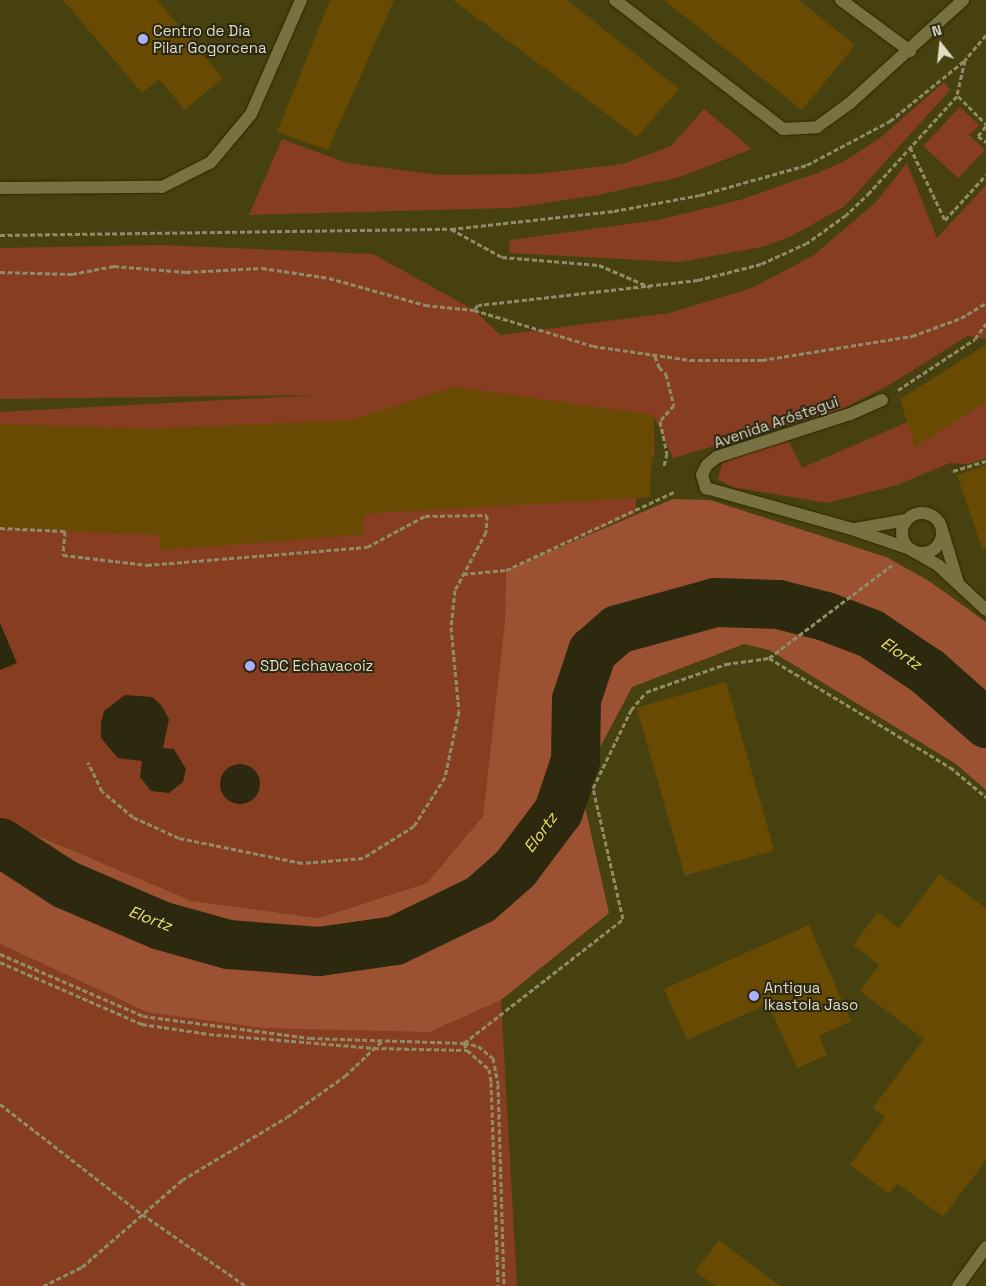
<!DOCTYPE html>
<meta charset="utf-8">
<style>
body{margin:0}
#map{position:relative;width:986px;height:1286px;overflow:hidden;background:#474110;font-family:"Space Grotesk",sans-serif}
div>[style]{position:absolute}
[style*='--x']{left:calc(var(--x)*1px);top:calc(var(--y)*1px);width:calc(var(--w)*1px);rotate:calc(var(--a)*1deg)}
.green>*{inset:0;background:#873e20}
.forest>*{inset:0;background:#9d5133}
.water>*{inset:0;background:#2d290e}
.round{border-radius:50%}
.river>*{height:49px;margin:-24.5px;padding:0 24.5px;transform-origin:24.5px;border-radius:24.5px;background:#2d290e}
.building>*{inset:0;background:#684a03;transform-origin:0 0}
.path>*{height:3px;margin-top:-1.5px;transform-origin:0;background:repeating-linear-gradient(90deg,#908c67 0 5px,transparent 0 7.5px)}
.roads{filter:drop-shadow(0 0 1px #2c2703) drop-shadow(0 0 1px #2c2703)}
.street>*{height:12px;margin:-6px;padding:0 6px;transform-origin:6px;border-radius:6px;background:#787243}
.street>.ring{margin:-6px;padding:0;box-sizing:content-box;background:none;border:12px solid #787243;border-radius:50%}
.secondary>*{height:12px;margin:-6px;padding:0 6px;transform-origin:6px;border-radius:6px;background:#787243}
.dots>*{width:14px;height:14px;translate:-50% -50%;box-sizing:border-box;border:2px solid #2a2713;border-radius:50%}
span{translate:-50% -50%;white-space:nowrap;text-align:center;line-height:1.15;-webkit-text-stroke:4px #2a2713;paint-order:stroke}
.poi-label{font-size:15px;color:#dfddc4}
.left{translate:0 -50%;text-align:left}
.street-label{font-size:15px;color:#dfddc4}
.water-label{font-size:16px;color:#f0e06b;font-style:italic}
.north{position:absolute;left:916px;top:20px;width:50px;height:50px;-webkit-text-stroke:4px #2a2713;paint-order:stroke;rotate:344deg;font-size:14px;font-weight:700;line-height:20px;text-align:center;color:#dfddc4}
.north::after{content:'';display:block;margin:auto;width:18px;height:22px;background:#dfddc4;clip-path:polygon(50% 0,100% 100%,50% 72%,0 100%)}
</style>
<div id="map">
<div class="green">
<div style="clip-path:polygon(944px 82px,950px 90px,857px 193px,843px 207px,792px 236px,762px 247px,679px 262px,509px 253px,510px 240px,658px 220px,740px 200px,817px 173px,845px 161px,880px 138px)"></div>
<div style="clip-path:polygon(960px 107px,979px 125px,969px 135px,985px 150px,958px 178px,923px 146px)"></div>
<div style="clip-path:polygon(704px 109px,752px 149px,680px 177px,598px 195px,513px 208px,249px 215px,282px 139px,347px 163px,440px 175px,536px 174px,623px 164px,671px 146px)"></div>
<div style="clip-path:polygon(907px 163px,937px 238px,986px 185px,986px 339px,967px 336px,891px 384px,842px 409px,673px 458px,654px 416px,654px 457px,643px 457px,650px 465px,650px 497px,636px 498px,636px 513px,506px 570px,505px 620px,483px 816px,427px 883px,319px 918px,192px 901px,0 820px,0 412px,319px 395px,0 399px,0 248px,161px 245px,373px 254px,474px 310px,500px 335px,669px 313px,752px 288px,814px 255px,875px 203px)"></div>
<div style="clip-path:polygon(986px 402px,986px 458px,968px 464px,950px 463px,897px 485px,827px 503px,732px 487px,718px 479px,722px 464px,760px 447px,788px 440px,802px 468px,907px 422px)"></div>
<div style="clip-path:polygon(0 944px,147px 1012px,430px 1032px,501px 1000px,517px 1286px,0 1286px)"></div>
</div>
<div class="forest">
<div style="clip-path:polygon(673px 499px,710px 500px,886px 557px,929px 581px,986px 622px,986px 790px,956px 764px,794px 665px,769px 650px,744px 644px,632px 687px,580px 785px,609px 913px,501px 1000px,430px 1032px,263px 1028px,147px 1012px,0 944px,0 820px,192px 901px,319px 918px,427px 883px,483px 816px,505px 620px,506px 570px)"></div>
</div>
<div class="water">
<div style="clip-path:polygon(0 623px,17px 663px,0 670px)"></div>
<div style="clip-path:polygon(125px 695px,152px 697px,161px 705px,169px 719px,163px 748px,174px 749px,186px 769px,183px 782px,169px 793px,151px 791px,140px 777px,142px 761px,118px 758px,101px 738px,101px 723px,104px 711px)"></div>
<div class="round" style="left:220px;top:764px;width:40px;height:40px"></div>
</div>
<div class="river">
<div style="--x:0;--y:842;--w:77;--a:32.9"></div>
<div style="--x:65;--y:884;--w:103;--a:23.3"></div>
<div style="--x:160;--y:925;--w:71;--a:15.6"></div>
<div style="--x:228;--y:944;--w:91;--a:4.4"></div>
<div style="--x:319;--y:951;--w:77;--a:-8.2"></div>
<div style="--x:395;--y:940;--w:94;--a:-25.8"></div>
<div style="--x:480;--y:899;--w:47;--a:-41.5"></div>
<div style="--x:515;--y:868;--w:71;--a:-53"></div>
<div style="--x:558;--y:811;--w:54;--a:-71.6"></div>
<div style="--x:575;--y:760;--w:61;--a:-89.1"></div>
<div style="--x:576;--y:699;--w:51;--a:-71.6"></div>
<div style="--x:592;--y:651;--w:33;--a:-41"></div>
<div style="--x:617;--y:629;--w:102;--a:-15.4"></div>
<div style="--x:715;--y:602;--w:63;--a:1.8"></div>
<div style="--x:778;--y:604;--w:49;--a:14.3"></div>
<div style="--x:825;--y:616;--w:48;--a:20.7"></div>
<div style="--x:870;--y:633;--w:69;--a:33.7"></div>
<div style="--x:927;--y:671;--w:79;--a:41.4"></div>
</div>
<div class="building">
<div style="clip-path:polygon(63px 0,157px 0,223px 78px,185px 110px,159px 79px,142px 93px)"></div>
<div style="clip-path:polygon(330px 0,394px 0,328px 150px,277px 132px)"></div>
<div style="clip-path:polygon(453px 0,567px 0,679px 89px,637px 137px)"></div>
<div style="clip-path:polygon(664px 0,799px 0,855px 45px,802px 110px)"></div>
<div style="clip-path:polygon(986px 345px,986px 402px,915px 447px,900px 399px)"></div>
<div style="clip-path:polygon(454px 387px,654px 415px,650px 497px,363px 514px,363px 535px,161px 550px,160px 535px,0 528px,0 424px,151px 429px,351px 420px)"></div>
<div style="clip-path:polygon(986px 465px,986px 547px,982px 548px,957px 475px)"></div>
<div style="left:726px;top:682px;width:175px;height:93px;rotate:74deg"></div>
<div style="clip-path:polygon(939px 874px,986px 908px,986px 1160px,943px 1217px,897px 1183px,889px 1194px,850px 1165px,885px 1117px,873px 1108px,924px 1039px,860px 991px,879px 965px,853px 945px,878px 912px,899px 928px)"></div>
<div style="clip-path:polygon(809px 925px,851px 1021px,819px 1036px,827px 1055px,797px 1068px,768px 1004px,687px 1040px,664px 989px)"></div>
<div style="clip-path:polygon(719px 1240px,780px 1286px,715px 1286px,695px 1271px)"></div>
</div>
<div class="path">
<div style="--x:986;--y:35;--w:33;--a:130"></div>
<div style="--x:965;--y:60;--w:37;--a:103"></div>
<div style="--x:957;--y:96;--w:130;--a:132.2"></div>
<div style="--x:870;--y:192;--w:33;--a:136"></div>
<div style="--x:846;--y:215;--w:48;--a:144.3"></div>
<div style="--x:807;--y:243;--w:51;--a:155.5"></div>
<div style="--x:761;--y:264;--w:65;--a:165.7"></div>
<div style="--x:698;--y:280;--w:221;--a:173.5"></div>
<div style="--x:478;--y:305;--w:6;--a:129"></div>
<div style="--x:474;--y:310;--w:124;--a:16.8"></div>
<div style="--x:593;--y:346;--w:98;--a:8.2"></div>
<div style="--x:690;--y:360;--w:72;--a:0"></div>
<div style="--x:762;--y:360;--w:152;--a:-9.1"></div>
<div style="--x:912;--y:336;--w:52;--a:-20.2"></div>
<div style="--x:961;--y:318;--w:29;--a:-31"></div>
<div style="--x:958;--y:96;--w:40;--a:45"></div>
<div style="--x:986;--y:126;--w:13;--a:129"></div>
<div style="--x:978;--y:136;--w:10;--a:37"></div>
<div style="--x:910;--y:147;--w:81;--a:64.4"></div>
<div style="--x:945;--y:220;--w:61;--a:-47.7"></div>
<div style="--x:451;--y:229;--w:58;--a:28.8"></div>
<div style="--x:502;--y:257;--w:97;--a:4.7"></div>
<div style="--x:599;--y:265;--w:56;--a:23.3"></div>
<div style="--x:0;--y:235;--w:451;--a:-0.8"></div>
<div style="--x:451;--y:229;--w:164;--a:-6.3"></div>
<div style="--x:614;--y:211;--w:87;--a:-10.5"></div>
<div style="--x:700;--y:195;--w:111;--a:-15.7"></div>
<div style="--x:807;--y:165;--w:94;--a:-27.9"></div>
<div style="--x:890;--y:121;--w:97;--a:-39.1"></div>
<div style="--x:0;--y:272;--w:72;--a:1.6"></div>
<div style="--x:72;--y:274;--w:43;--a:-10.8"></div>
<div style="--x:114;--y:266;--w:72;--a:4.8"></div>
<div style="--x:186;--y:272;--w:76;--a:-3"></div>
<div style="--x:262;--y:268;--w:68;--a:8.5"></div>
<div style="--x:329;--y:278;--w:100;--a:15.7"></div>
<div style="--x:425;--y:305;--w:49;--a:5.8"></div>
<div style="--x:655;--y:356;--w:12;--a:70"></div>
<div style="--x:659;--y:367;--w:10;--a:45"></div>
<div style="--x:666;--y:374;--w:32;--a:76"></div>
<div style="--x:674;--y:405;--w:21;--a:131"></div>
<div style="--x:660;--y:421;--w:33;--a:78"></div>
<div style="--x:667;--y:453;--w:13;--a:103"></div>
<div style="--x:898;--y:390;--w:92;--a:-33.5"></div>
<div style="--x:975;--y:339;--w:19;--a:-55"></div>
<div style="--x:953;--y:471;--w:34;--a:-17"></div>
<div style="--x:0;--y:528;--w:65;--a:2.6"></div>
<div style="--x:65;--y:531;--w:24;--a:95"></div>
<div style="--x:63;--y:555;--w:85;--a:6.8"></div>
<div style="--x:147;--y:565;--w:221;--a:-4.7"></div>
<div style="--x:367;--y:547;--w:66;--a:-28.1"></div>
<div style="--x:425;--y:516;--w:62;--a:-0.9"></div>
<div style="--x:487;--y:515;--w:17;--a:93"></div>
<div style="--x:486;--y:532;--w:66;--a:118.1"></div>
<div style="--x:455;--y:590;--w:37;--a:96"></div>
<div style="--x:451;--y:627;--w:84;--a:84.6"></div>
<div style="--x:459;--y:711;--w:67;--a:102"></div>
<div style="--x:445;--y:777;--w:58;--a:122.3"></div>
<div style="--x:414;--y:826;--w:60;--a:147.9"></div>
<div style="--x:363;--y:858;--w:61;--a:175.3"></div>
<div style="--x:302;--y:863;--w:126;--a:-168.5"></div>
<div style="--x:179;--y:838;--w:51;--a:-155.5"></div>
<div style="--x:133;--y:817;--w:40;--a:-140"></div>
<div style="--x:102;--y:791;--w:32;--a:-116"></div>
<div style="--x:463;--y:574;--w:43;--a:-5.3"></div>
<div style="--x:506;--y:570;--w:185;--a:-24.9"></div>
<div style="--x:769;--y:658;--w:154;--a:-37.1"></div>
<div style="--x:0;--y:954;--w:156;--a:23.4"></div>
<div style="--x:143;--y:1016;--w:168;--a:7.5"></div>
<div style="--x:310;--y:1038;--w:154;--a:1.9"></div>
<div style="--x:464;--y:1043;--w:14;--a:12"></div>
<div style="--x:478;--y:1046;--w:19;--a:39"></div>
<div style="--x:493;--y:1058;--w:26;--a:79"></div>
<div style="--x:498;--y:1084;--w:202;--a:88.3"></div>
<div style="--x:0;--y:962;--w:155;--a:23.6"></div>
<div style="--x:142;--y:1024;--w:68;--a:8.5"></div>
<div style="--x:209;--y:1034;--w:166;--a:4.8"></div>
<div style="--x:374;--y:1048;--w:93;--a:1.2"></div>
<div style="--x:464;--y:1043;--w:202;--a:-37.9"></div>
<div style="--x:623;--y:919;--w:134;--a:-102.9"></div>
<div style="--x:593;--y:788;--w:87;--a:-64"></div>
<div style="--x:631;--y:710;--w:23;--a:-50"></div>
<div style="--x:646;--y:692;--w:85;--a:-19.3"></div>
<div style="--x:726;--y:664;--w:43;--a:-7.9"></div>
<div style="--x:769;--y:658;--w:211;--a:31.1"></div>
<div style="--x:950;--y:767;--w:47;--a:39.8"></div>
<div style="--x:464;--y:1043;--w:8;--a:67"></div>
<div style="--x:467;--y:1050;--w:29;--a:41"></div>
<div style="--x:489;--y:1069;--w:13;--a:81"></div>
<div style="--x:491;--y:1082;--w:204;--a:88"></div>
<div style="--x:0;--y:1104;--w:180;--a:37.8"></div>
<div style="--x:142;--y:1214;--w:126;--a:34.7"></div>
<div style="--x:43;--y:1286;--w:43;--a:-26"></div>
<div style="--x:82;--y:1267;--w:133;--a:-41"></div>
<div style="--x:182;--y:1180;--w:122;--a:-31"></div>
<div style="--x:287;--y:1117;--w:71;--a:-35.3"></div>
<div style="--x:345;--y:1076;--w:50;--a:-43.4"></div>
</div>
<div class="roads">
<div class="street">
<div style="--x:615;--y:0;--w:212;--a:37.5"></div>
<div style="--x:783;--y:129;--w:34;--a:-3"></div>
<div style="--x:817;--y:127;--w:41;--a:-36"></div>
<div style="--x:850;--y:103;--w:153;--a:-42.3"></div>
<div style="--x:841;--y:0;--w:86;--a:36.5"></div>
<div style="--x:0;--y:188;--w:162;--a:-0.4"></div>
<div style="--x:162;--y:187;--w:55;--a:-27"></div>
<div style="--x:211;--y:162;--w:62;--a:-50.2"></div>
<div style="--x:251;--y:114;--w:124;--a:-66.3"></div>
<div style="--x:882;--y:400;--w:35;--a:156"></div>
<div style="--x:850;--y:414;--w:140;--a:162.1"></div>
<div style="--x:717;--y:457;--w:13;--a:141"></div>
<div style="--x:707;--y:465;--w:11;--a:117"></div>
<div style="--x:702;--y:475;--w:14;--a:73"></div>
<div style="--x:706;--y:488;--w:152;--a:15.7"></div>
<div style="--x:852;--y:529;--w:61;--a:19"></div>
<div style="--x:910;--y:549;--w:34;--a:30"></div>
<div style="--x:939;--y:566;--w:64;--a:43.1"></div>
<div class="ring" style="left:902px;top:513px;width:28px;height:28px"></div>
<div style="--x:855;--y:529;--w:52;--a:-10"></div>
<div style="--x:943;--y:533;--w:52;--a:73.3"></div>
</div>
<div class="secondary">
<div style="--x:958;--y:1286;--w:48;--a:-54.3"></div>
</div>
</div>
<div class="dots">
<div style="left:143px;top:39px;background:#acaffb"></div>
<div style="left:250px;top:666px;background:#acaffb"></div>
<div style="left:754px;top:996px;background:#acaffb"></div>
</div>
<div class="poi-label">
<span class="left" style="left:153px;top:39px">Centro de Día<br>Pilar Gogorcena</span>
<span class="left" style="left:260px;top:666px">SDC Echavacoiz</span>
<span class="left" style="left:764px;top:996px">Antigua<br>Ikastola Jaso</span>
</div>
<div class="street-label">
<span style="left:776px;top:422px;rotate:-19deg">Avenida Aróstegui</span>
</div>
<div class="water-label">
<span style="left:901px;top:654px;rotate:34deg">Elortz</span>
<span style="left:541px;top:833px;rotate:-54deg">Elortz</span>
<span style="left:150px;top:919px;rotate:21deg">Elortz</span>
</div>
<div class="north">N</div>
</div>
